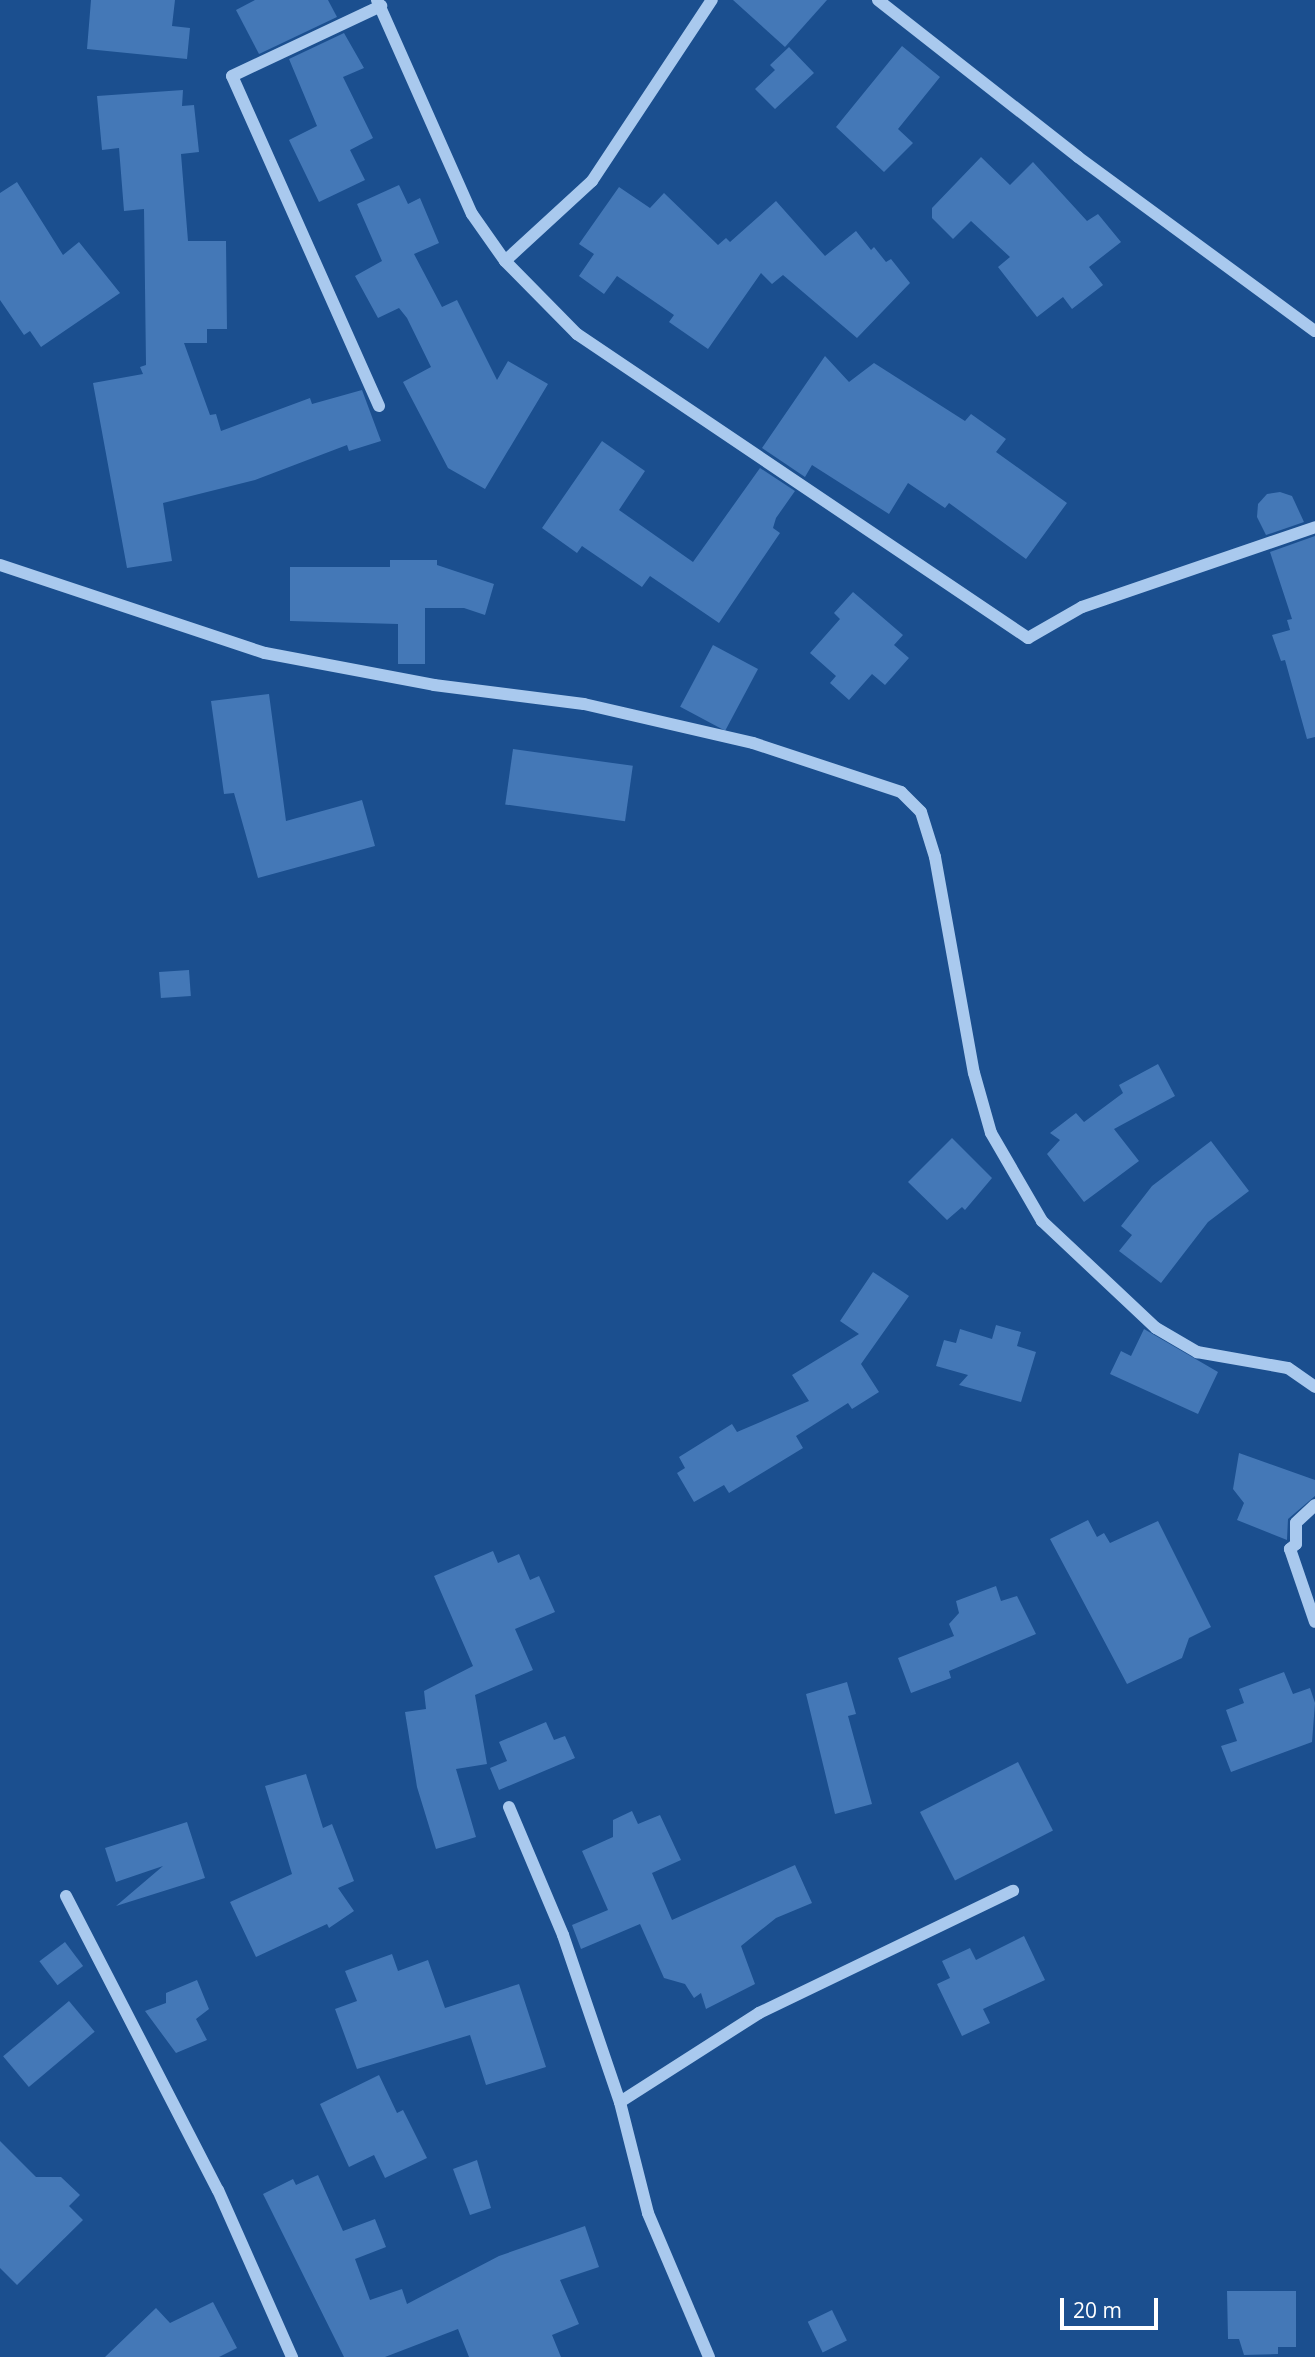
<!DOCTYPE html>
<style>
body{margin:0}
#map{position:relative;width:1315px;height:2357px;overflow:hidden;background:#1b4f8f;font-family:"Open Sans",sans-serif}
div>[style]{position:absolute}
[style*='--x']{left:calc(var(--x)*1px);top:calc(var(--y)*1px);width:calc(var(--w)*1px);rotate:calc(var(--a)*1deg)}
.building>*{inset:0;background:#4478b7;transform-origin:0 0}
.minor>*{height:12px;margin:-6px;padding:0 6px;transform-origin:6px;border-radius:6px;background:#a9c9ee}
span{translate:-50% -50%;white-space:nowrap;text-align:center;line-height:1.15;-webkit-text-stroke:7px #1b4f8f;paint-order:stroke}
.scale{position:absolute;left:1060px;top:2298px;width:98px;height:32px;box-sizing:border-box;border:4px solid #fff;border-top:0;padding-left:9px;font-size:21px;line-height:24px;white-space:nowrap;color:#fff;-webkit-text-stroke:5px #1b4f8f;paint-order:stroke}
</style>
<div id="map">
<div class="building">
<div style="clip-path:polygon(91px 0,175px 0,172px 26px,190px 28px,187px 59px,87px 49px)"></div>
<div style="clip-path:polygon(255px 0,328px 0,337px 17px,259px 54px,236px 10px)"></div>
<div style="clip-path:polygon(733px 0,827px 0,785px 47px)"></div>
<div style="clip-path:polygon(344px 33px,364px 68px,343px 77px,373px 138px,350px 150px,365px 180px,319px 202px,289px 140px,317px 126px,289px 59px)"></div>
<div style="clip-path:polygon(902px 46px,940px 77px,898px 129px,913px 143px,884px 172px,836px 127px)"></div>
<div style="clip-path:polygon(789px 47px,814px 73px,775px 109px,755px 89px,775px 70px,770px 65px)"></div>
<div style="clip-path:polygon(183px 90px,182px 106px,194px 105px,199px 152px,181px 154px,188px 241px,226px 241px,227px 329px,207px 329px,207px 343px,184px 343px,210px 415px,216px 414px,221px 431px,310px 398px,312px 404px,362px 390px,381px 441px,349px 451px,347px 445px,255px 480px,163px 503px,172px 561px,127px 568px,93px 383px,143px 374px,140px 367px,146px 365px,144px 209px,124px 211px,119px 148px,102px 150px,97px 96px)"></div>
<div style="clip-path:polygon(981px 157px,1010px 185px,1033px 162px,1087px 221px,1098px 214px,1121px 242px,1089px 267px,1103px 285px,1072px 309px,1063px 297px,1037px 317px,998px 267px,1010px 257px,971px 221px,953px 239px,932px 218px,932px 208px)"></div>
<div style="clip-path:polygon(17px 182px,63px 255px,79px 242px,120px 293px,41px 347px,30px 331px,24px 335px,0 300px,0 193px)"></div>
<div style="clip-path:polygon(399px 185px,408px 204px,420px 198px,439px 243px,414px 254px,442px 307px,457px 300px,497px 380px,508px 361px,548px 384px,485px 489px,448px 468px,403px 382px,431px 367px,407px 318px,399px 308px,378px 318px,355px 276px,382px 261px,357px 204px)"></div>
<div style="clip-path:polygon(619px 187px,650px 208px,664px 193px,718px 245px,726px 238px,730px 242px,776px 201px,825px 256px,856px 231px,871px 250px,874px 247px,886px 262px,891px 259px,910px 283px,857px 338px,783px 275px,772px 284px,761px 273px,708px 349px,669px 322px,674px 315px,617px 276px,604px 294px,579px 276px,594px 254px,579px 244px)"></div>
<div style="clip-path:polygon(825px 356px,849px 382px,874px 363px,965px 421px,971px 414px,1006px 439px,996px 452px,1067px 503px,1026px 559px,949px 503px,945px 508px,908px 483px,889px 514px,812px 465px,805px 477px,762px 448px)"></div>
<div style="clip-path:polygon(602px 441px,645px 471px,619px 510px,693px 562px,760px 468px,795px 491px,776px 518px,773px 528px,780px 533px,719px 623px,650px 576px,642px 587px,582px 546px,577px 553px,542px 528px)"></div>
<div style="clip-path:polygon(1280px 492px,1292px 496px,1304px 522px,1266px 535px,1257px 517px,1258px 504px,1267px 494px)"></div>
<div style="clip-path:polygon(1315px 536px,1315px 737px,1307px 739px,1285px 660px,1281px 661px,1272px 635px,1290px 630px,1287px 620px,1292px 619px,1270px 552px)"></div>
<div style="clip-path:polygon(390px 560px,437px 560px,437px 565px,494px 584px,485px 615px,464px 608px,425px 608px,425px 664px,398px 664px,398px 624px,290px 621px,290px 567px,390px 567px)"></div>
<div style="clip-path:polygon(853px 592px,903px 635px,894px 645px,909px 658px,885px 685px,872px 674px,849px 700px,830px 683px,836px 676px,810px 653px,840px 619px,834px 613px)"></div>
<div style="left:713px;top:645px;width:51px;height:70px;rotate:28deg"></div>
<div style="clip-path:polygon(269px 694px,286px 821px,362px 800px,375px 846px,258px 878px,234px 793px,224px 794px,211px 701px)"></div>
<div style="left:513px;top:749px;width:121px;height:56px;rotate:8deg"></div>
<div style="left:189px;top:970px;width:26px;height:30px;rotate:86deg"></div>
<div style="clip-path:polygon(1158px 1064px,1175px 1096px,1114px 1129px,1139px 1161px,1084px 1202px,1047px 1154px,1060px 1140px,1050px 1133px,1076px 1113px,1084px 1122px,1123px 1093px,1119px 1085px)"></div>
<div style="clip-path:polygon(952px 1138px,992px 1178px,965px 1210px,962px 1207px,947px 1220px,908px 1182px)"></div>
<div style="clip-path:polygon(1211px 1141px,1249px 1191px,1208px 1222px,1161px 1283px,1119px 1251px,1132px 1235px,1121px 1226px,1152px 1186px)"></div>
<div style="clip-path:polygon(873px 1272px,909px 1296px,861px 1364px,879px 1392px,852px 1409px,848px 1403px,796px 1436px,803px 1448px,729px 1493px,724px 1485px,694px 1502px,677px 1473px,685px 1468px,679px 1457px,732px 1424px,737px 1432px,809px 1401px,792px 1375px,859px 1334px,840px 1321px)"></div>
<div style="clip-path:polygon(996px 1325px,1021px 1332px,1017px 1346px,1036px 1352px,1021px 1402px,959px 1385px,968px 1375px,936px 1366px,944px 1340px,956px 1343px,960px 1329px,992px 1339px)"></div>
<div style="clip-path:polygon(1144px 1329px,1218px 1372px,1198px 1414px,1110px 1374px,1121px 1351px,1131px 1356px)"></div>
<div style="clip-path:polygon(1239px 1453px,1315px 1480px,1315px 1496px,1288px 1519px,1287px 1540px,1237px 1520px,1244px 1503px,1233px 1489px)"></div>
<div style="clip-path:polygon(1088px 1520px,1097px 1537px,1104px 1533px,1110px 1543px,1158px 1521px,1211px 1627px,1189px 1638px,1182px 1658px,1127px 1684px,1050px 1539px)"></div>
<div style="clip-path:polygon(493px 1551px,498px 1563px,519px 1554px,530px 1580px,539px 1576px,555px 1612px,515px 1629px,533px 1670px,475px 1695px,487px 1764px,456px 1769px,476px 1837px,436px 1849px,417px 1787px,405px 1712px,426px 1709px,424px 1691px,473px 1666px,434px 1576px)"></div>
<div style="clip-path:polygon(996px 1586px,1001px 1601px,1017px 1596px,1036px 1634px,949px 1671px,951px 1678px,911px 1693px,898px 1658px,954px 1636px,949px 1624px,959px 1613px,956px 1601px)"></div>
<div style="clip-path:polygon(1284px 1672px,1293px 1694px,1310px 1688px,1315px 1703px,1312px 1742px,1231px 1772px,1221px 1746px,1237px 1741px,1226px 1710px,1244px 1703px,1239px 1689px)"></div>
<div style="clip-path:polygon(847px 1682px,856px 1714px,848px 1716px,872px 1804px,835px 1814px,806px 1694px)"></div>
<div style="clip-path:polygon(546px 1722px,554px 1740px,565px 1736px,575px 1758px,499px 1790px,490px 1768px,507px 1761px,499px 1742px)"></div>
<div style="left:1018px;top:1762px;width:77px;height:110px;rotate:63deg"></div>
<div style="clip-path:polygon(306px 1774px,323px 1828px,332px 1824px,354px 1881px,338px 1888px,354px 1911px,329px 1928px,327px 1924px,256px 1957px,230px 1902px,292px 1874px,265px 1786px)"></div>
<div style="clip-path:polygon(632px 1811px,638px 1824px,660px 1815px,681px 1860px,652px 1873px,672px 1920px,795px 1865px,812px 1903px,776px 1918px,741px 1946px,755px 1984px,706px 2009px,701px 1993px,694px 1998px,685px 1984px,664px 1978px,640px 1924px,581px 1949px,572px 1925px,608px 1910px,582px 1851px,613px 1837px,613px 1820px)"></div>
<div style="clip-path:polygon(187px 1822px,205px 1878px,116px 1906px,163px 1866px,116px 1882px,105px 1848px)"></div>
<div style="clip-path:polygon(1024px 1936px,1045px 1980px,983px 2009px,990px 2023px,962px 2036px,937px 1984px,950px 1978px,942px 1961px,970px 1948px,976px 1960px)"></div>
<div style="left:65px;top:1942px;width:30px;height:32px;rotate:53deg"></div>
<div style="clip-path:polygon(392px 1954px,398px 1971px,428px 1960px,445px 2008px,519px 1984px,546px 2067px,486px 2085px,470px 2035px,357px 2069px,335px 2009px,357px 2001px,345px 1971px)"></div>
<div style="clip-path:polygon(197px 1980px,209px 2009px,196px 2019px,207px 2040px,176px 2053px,145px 2011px,166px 2003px,166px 1993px)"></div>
<div style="left:69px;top:2001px;width:40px;height:86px;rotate:50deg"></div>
<div style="clip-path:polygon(379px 2075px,397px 2113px,403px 2110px,427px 2158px,385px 2178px,374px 2155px,349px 2167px,320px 2104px)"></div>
<div style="clip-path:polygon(0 2141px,36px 2177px,61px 2177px,80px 2195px,69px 2206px,83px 2220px,17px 2285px,0 2268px)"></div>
<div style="clip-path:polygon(477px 2160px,491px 2208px,470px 2215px,453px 2169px)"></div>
<div style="clip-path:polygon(318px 2175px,343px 2231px,375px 2219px,386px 2247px,355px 2259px,370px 2300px,402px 2289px,407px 2304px,499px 2256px,585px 2226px,599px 2267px,560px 2280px,579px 2324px,552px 2335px,561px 2357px,469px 2357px,458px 2329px,385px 2357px,344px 2357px,263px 2194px,293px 2179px,296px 2185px)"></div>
<div style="clip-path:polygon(1227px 2291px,1296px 2291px,1296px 2347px,1278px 2347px,1278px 2354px,1244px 2355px,1239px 2339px,1228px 2339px)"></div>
<div style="clip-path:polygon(213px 2302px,237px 2348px,219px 2357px,105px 2357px,156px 2308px,170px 2323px)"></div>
<div style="left:832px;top:2310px;width:34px;height:27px;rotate:64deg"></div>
</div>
<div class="minor">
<div style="--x:377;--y:0;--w:234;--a:66.1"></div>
<div style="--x:472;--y:214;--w:57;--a:54.9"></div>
<div style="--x:505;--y:261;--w:103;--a:45.4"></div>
<div style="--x:577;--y:334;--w:544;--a:33.98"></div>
<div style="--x:1028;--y:638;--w:62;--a:-29.9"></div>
<div style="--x:1082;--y:607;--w:246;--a:-18.9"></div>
<div style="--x:878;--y:0;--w:254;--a:38.1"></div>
<div style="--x:1078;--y:157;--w:294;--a:36.3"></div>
<div style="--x:505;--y:261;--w:118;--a:-42.6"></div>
<div style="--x:592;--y:181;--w:217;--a:-56.5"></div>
<div style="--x:379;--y:406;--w:361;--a:-114"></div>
<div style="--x:232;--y:76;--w:165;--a:-25.2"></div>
<div style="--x:0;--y:565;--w:279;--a:18.4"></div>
<div style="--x:265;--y:653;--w:172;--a:10.7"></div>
<div style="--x:434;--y:685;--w:151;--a:7.2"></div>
<div style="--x:584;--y:704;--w:173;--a:13"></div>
<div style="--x:753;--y:743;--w:156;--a:18.3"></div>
<div style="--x:901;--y:792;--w:28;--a:45"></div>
<div style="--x:921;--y:812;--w:47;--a:72.7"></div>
<div style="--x:935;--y:857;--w:219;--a:79.8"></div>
<div style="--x:974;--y:1073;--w:62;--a:74.2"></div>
<div style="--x:991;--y:1133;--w:102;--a:59.9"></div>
<div style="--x:1042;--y:1221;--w:156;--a:43.2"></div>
<div style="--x:1156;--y:1328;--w:48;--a:30.3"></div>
<div style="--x:1197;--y:1352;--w:92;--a:10"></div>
<div style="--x:1288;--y:1368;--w:33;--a:35"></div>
<div style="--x:1315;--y:1505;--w:26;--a:137"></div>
<div style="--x:1296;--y:1523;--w:21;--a:90"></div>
<div style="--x:1296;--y:1544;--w:8;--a:140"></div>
<div style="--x:1290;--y:1549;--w:77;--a:71.1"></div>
<div style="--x:509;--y:1807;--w:139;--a:67.1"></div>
<div style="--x:563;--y:1935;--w:176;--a:71.2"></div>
<div style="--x:66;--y:1896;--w:331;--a:62.7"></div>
<div style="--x:218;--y:2190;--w:183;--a:66.1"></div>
<div style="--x:709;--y:2357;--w:156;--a:-113"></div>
<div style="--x:648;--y:2213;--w:114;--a:-104.2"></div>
<div style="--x:620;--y:2102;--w:165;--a:-32.6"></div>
<div style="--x:759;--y:2013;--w:282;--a:-25.7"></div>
</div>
<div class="scale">20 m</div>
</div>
